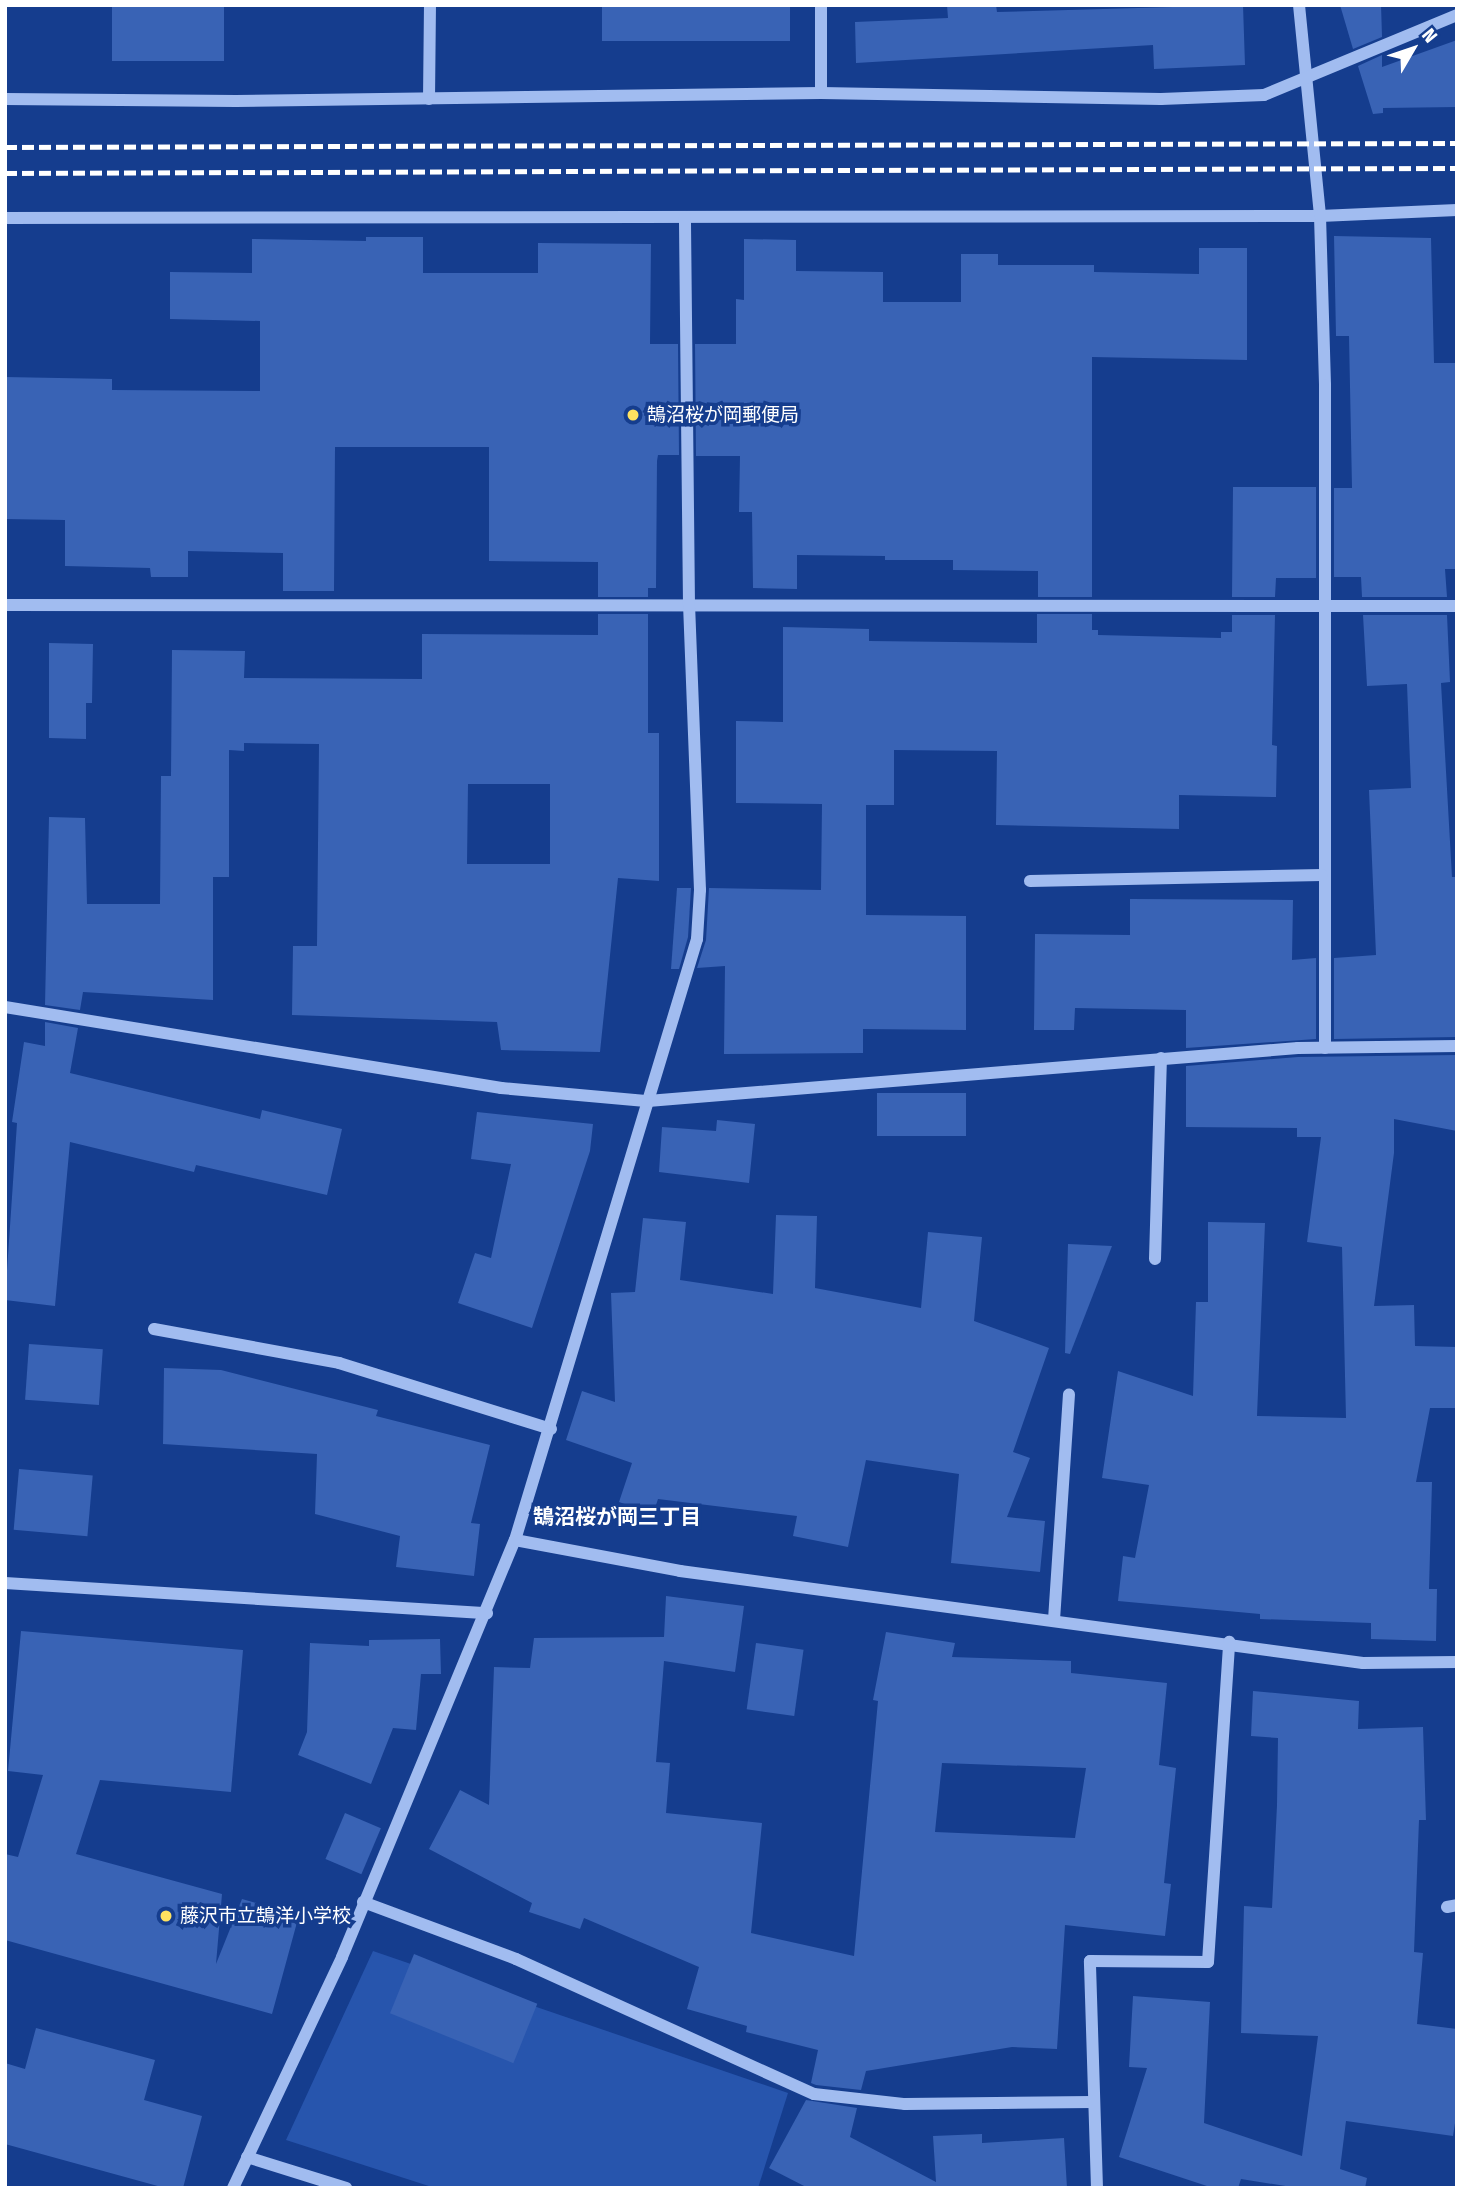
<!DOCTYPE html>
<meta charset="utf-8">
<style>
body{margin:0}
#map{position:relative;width:1462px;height:2193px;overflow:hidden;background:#153d8e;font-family:"Fira Sans Condensed","Noto Sans JP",sans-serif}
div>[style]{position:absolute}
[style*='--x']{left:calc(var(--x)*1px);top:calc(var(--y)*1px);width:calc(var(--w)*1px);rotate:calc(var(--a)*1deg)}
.green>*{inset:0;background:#2755ad}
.building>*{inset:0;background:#3963b5;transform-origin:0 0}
.minor>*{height:12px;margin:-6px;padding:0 6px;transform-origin:6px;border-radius:6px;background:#a1bcf0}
.rail>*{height:5px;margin-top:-2.5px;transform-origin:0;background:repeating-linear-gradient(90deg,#fff 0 12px,transparent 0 17px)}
.dots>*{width:19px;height:19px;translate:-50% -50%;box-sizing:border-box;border:4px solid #153d8e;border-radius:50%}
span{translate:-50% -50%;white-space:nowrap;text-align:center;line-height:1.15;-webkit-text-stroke:7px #153d8e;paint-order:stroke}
.poi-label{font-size:19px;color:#fff}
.left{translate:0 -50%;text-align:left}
.neighbourhood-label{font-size:21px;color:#fff;font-weight:700}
.frame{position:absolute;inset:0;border:7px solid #fff;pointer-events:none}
.north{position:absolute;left:1378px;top:14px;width:70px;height:70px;-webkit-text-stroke:5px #153d8e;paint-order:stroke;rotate:51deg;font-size:19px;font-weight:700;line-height:28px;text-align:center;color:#fff}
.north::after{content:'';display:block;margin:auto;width:24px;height:32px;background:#fff;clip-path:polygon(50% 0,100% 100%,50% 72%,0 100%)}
</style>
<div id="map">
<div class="green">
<div style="clip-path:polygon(373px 1951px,788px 2093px,758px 2188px,435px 2188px,286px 2140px)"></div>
</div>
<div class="building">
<div style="left:112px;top:5px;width:112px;height:56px"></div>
<div style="left:602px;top:5px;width:188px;height:36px"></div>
<div style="clip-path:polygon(947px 5px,996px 5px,997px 12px,1243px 5px,1245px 65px,1154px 69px,1153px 45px,856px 63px,855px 22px,948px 18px)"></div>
<div style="clip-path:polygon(1340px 5px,1381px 5px,1382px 37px,1353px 49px)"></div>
<div style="clip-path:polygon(1457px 40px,1457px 107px,1383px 108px,1383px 113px,1373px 114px,1358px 66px,1382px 55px,1382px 67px)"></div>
<div style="clip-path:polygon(1334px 236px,1431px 238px,1434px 363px,1457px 363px,1457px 569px,1445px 569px,1447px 597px,1362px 597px,1361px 577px,1334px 577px,1334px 488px,1352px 488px,1349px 336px,1336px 336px)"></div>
<div style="clip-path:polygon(366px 237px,423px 237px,423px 273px,538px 273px,538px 243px,651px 244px,650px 344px,678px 344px,679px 455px,658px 455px,657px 461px,656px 588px,648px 588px,648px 597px,598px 597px,598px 562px,489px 561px,489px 447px,335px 447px,334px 591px,283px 591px,283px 553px,188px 551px,188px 577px,151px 577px,150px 568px,65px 566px,65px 520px,5px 519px,5px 377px,112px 379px,112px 390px,260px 391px,260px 321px,170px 319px,170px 272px,252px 273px,252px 239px,366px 241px)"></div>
<div style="clip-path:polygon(744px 239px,796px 240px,796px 271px,883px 272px,883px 302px,961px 302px,961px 254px,998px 254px,998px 265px,1094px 265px,1094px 272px,1199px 274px,1199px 248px,1247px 248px,1247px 360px,1092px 357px,1092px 597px,1038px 597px,1038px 571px,953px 570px,953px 560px,885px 560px,885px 556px,797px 555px,797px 589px,753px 588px,752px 512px,739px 512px,740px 456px,696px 456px,695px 344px,736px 344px,736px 299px,744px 300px)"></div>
<div style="clip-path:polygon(1233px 487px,1316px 487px,1316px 578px,1276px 578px,1275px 597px,1232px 597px)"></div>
<div style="clip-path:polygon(evenodd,598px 614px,648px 614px,648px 733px,659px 733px,659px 881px,618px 878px,600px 1052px,501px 1050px,497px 1022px,292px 1015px,293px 946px,317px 946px,319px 744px,244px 743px,244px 751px,229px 750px,229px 877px,213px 877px,213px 1000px,83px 992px,80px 1010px,45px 1005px,49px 817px,85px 818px,87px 904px,160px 904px,161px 776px,171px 776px,172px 650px,245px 651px,244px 678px,422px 679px,422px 634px,598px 635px,598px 614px,468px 784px,550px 784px,550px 864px,467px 864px,468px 784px)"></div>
<div style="clip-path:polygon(1037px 614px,1092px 614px,1092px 630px,1098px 630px,1098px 635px,1221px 638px,1221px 632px,1232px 632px,1232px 615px,1275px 615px,1272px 745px,1277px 746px,1276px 797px,1179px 795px,1179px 829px,996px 825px,997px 751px,894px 750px,894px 805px,866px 805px,866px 915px,966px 916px,966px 1030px,863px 1029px,863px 1053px,724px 1054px,725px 966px,697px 968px,706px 940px,709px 888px,821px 890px,822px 804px,736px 803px,736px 721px,783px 722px,783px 627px,869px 629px,869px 641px,1037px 643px)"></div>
<div style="clip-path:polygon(1363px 615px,1447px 615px,1450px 682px,1441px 683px,1452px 877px,1457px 877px,1457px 1037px,1334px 1039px,1334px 958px,1376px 955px,1369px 790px,1411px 788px,1407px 684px,1367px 686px)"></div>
<div style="clip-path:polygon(49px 643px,93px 644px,92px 703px,86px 703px,86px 739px,49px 738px)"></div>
<div style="clip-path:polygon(677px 888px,691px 888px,688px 937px,679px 969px,671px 969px)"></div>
<div style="clip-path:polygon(1130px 899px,1293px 900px,1292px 960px,1316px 958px,1316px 1039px,1186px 1048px,1186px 1010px,1075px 1008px,1074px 1030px,1034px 1030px,1035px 934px,1130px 935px)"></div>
<div style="clip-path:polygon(45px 1022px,78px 1028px,70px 1073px,260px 1119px,262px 1110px,342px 1129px,327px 1195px,196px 1165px,194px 1172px,70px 1142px,55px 1306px,5px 1300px,17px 1123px,12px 1122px,24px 1042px,45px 1046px)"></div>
<div style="clip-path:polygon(1457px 1055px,1457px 1131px,1394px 1119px,1394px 1153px,1374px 1306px,1414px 1305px,1415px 1346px,1457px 1347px,1457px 1408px,1430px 1408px,1416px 1482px,1432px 1482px,1429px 1589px,1437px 1589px,1436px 1641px,1371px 1639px,1371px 1623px,1260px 1619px,1260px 1614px,1118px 1601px,1123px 1556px,1135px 1558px,1149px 1485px,1102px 1478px,1118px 1371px,1193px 1396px,1196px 1302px,1208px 1302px,1208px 1222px,1265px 1223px,1257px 1416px,1346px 1418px,1342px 1247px,1307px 1242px,1321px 1137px,1297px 1137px,1297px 1128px,1186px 1127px,1186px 1066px,1298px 1057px)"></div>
<div style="left:966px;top:1093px;width:43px;height:89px;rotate:90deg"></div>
<div style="clip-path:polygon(477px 1112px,593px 1124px,590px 1151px,532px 1328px,458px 1303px,475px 1253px,491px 1258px,511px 1164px,471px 1159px)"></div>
<div style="clip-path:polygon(717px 1120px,755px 1124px,749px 1183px,659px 1172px,662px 1127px,716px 1131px)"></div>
<div style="clip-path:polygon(776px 1215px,817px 1216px,815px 1288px,921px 1308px,928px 1232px,982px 1237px,974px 1321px,1049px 1348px,1013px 1452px,1030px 1458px,1007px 1517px,1045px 1521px,1040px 1572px,951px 1563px,959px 1474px,866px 1460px,848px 1547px,793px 1536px,797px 1516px,658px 1499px,653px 1514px,619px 1502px,632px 1463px,566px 1440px,582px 1391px,615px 1402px,611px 1293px,635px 1292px,643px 1218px,686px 1222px,680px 1280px,773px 1294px)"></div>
<div style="clip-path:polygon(1068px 1244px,1112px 1246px,1070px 1354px,1065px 1353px)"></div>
<div style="left:29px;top:1344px;width:74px;height:56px;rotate:4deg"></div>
<div style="clip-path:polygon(164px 1368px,221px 1370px,378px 1410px,376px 1416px,490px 1445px,471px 1523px,480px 1524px,474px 1576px,396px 1567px,400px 1536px,315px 1514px,317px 1454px,163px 1444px)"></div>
<div style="left:19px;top:1469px;width:74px;height:61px;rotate:5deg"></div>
<div style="clip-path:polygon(evenodd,666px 1596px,744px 1606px,735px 1672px,664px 1661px,656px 1762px,670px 1763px,666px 1813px,762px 1823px,751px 1933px,854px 1956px,878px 1701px,873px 1700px,886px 1632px,955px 1643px,952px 1657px,1071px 1661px,1071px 1673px,1167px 1683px,1159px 1765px,1176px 1768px,1164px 1883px,1171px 1884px,1165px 1936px,1065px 1925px,1057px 2049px,1012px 2047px,866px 2071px,861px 2090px,816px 2085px,811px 2083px,818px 2050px,746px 2032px,747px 2026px,687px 2009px,699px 1967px,584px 1918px,580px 1929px,529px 1912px,532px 1903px,429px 1849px,460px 1790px,489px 1805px,494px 1667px,530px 1668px,534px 1638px,664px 1637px,666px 1596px,942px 1763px,1086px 1768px,1075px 1838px,935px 1832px,942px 1763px)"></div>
<div style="clip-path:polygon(21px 1631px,243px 1650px,231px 1792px,100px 1780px,76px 1854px,222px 1894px,216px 1964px,242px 1899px,299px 1915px,272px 2014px,5px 1940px,5px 1854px,18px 1857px,43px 1775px,8px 1771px)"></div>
<div style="clip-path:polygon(440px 1639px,441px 1674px,421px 1674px,416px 1730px,393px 1728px,371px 1784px,298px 1755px,307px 1732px,310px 1643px,369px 1646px,369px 1640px)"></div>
<div style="left:756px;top:1643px;width:48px;height:67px;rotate:8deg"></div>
<div style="clip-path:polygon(1253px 1691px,1359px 1701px,1358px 1729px,1423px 1727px,1426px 1820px,1419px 1820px,1414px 1952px,1423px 1953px,1417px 2024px,1457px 2029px,1457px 2110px,1453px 2136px,1346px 2121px,1340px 2169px,1367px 2178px,1365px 2188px,1298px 2188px,1241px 2179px,1238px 2188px,1213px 2188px,1119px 2157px,1147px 2068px,1129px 2067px,1133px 1996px,1210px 2002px,1204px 2123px,1302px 2156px,1318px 2036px,1241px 2033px,1244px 1906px,1272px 1908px,1277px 1805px,1278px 1738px,1251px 1736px)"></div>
<div style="left:345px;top:1813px;width:39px;height:50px;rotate:23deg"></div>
<div style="left:414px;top:1954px;width:133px;height:64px;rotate:22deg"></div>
<div style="clip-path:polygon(36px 2028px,155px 2060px,144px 2100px,202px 2116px,183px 2188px,165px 2188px,5px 2144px,5px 2063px,25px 2069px)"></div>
<div style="clip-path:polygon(806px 2100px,857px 2108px,850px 2137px,936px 2182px,933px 2136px,982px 2134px,982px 2143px,1064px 2138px,1067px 2188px,808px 2188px,769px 2168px)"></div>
</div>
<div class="minor">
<div style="--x:1299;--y:5;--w:212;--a:84.3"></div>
<div style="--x:1320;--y:216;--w:169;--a:88.3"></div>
<div style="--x:1325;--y:385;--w:663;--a:90"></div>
<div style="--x:821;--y:93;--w:88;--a:-90"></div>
<div style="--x:5;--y:99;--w:231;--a:0.5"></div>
<div style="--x:236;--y:101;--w:585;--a:-0.78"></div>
<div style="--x:821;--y:93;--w:340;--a:1"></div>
<div style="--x:1161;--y:99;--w:103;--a:-2.2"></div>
<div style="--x:1264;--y:95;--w:209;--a:-22.5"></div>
<div style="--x:429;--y:99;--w:94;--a:-89.4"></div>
<div style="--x:5;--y:218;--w:1315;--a:-0.09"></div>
<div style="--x:1320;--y:216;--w:137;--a:-2.5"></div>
<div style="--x:5;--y:605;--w:1452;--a:0.04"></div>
<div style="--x:1030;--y:881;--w:292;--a:-1.2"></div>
<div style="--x:5;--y:1007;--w:503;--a:9.27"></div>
<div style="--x:501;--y:1088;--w:148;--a:5.1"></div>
<div style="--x:648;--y:1101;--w:652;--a:-4.66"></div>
<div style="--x:1298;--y:1048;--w:159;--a:-0.7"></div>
<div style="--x:1155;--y:1259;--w:201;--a:-88.3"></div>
<div style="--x:154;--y:1329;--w:188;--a:10.4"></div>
<div style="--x:339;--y:1363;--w:222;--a:17.3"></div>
<div style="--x:515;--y:1540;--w:168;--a:10.6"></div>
<div style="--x:680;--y:1571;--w:689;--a:7.67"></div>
<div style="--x:1363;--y:1663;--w:94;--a:-0.6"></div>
<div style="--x:5;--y:1583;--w:483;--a:3.6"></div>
<div style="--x:1054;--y:1620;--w:226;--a:-86.2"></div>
<div style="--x:363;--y:1902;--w:163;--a:20.4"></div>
<div style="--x:516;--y:1959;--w:327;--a:24.4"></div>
<div style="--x:814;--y:2094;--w:92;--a:6.3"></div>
<div style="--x:905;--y:2104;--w:187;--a:-0.6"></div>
<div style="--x:1447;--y:1907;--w:10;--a:-11"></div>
<div style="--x:247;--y:2157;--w:104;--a:17.4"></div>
<div style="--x:233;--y:2188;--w:255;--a:-64.7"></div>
<div style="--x:342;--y:1957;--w:451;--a:-67.5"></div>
<div style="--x:515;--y:1540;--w:628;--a:-73.15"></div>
<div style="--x:697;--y:939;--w:49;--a:-86.5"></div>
<div style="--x:700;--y:890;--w:285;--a:-92.2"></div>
<div style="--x:689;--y:605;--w:388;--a:-90.6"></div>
<div style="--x:1097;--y:2188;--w:227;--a:-91.8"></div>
<div style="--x:1090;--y:1961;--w:118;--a:0.5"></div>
<div style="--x:1208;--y:1962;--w:321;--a:-86.2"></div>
</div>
<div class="rail">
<div style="--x:5;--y:147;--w:1452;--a:-0.16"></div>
<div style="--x:5;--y:173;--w:1452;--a:-0.2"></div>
</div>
<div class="dots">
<div style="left:633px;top:415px;background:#ffe260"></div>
<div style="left:166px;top:1916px;background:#ffe260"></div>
</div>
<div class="poi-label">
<span class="left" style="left:647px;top:415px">鵠沼桜が岡郵便局</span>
<span class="left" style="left:180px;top:1916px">藤沢市立鵠洋小学校</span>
</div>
<div class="neighbourhood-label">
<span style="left:617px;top:1517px">鵠沼桜が岡三丁目</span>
</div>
<div class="frame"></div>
<div class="north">N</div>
</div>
